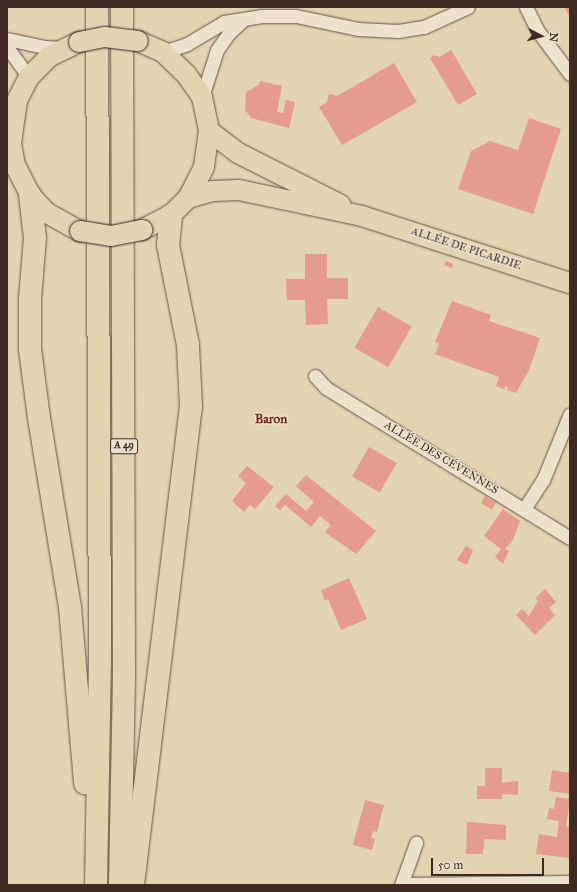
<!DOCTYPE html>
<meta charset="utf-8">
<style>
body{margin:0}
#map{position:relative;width:577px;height:892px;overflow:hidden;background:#e2d3b1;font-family:"IM FELL Great Primer",serif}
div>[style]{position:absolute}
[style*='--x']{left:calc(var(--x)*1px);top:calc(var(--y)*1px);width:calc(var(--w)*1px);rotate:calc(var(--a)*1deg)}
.building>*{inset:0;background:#e59c8b;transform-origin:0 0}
.roads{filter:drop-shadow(0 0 1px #685547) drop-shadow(0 0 1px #685547)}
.street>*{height:13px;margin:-6.5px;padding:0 6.5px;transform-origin:6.5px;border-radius:6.5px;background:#ece2cc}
.primary>*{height:20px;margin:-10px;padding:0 10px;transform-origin:10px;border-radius:10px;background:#e2d3b1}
.highway>*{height:22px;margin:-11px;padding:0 11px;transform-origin:11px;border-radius:11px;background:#e2d3b1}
.bridges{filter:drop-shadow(0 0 1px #3f2b24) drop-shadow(0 0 1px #3f2b24)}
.primary-bridge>*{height:20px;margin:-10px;padding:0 10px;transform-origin:10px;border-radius:10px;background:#e2d3b1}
span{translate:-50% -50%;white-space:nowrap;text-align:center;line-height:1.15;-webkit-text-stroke:3px #ece2cc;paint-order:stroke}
.shield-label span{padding:1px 3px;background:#ece2cc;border:1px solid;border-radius:3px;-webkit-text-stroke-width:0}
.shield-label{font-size:10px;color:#3f2b24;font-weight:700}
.street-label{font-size:11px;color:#3f2b24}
.quarter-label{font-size:13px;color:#7a1f14;font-weight:700}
.frame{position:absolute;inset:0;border:8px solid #3f2b24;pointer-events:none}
.north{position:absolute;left:521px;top:16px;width:40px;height:40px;-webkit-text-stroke:3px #ece2cc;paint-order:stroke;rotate:96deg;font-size:11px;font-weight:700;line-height:16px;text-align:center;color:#3f2b24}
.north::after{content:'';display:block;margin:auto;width:14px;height:18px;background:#3f2b24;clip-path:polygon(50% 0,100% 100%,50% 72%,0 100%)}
.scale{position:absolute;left:431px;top:858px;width:113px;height:18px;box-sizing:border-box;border:2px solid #3f2b24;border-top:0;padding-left:5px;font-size:12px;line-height:14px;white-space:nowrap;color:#3f2b24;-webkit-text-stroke:3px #ece2cc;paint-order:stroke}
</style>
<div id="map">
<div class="building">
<div style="clip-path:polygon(564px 7px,570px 7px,570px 17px)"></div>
<div style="clip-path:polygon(451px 50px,477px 94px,458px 105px,430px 58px,434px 55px,440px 57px)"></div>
<div style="clip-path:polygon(394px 63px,417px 102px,342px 145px,319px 107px,327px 102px,329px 94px,337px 96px)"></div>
<div style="clip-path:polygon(260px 81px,282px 86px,277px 112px,283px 113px,286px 100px,295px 102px,289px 128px,251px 118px,245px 110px,246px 92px,259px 85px)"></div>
<div style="clip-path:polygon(529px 118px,561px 129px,533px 214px,458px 189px,471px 151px,490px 141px,518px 150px)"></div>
<div style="clip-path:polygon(305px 254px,327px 254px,327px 278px,348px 278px,348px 299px,327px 299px,328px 324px,306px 325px,305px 300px,287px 300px,286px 279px,305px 279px)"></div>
<div style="clip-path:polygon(446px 261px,453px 264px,452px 268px,444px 265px)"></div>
<div style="clip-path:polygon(452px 301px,491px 315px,489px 321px,540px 338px,529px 370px,516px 393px,507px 390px,508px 387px,505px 386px,504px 389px,496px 386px,499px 377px,435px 354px,439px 343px,435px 342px)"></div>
<div style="left:378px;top:307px;width:39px;height:47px;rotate:30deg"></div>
<div style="left:369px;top:447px;width:32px;height:34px;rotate:30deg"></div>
<div style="clip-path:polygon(247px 466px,274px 487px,255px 509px,250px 505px,244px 512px,232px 501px,246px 483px,238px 476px)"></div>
<div style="clip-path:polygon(306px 475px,376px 531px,356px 554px,325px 532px,331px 525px,320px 516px,311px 527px,285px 505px,280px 510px,275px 506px,286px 494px,306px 511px,314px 502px,296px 486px)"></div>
<div style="left:485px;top:496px;width:13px;height:8px;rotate:32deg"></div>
<div style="clip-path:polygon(503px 509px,520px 521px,513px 540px,505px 549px,509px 551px,503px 564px,495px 557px,501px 549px,484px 536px)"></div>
<div style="clip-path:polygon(466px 546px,473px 550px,467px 565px,457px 560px)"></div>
<div style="clip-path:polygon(349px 578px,367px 619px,341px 630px,328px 599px,325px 601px,321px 590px)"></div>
<div style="clip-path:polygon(545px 589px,556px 602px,549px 608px,555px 615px,535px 635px,516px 615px,522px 609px,529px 616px,538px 601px,536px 598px)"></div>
<div style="clip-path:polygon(485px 768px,502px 768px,502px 783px,518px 781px,518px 795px,502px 794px,502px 799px,477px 799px,477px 786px,485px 786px)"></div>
<div style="clip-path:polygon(552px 770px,570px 773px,570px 794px,549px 791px)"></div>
<div style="clip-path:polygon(556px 797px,570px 799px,566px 826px,570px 827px,570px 858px,536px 854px,539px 834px,557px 837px,559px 821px,547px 819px,549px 808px,554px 809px)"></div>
<div style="clip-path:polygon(365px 800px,384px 805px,377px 832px,373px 831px,371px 838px,375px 839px,372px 850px,353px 845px)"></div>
<div style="clip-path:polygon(467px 822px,506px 825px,506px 840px,484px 839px,483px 854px,466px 854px)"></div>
</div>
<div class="roads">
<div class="street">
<div style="--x:526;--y:7;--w:25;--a:64"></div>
<div style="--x:537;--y:30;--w:55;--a:53.1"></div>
<div style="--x:7;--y:39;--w:39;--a:12"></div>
<div style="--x:45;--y:47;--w:17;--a:3"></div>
<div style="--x:7;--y:47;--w:37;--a:54"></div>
<div style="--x:163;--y:52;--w:25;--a:-18"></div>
<div style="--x:187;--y:44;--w:43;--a:-30.7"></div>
<div style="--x:224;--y:22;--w:37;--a:-9"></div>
<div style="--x:261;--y:16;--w:35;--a:0"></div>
<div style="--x:296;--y:16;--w:63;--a:11.8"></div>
<div style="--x:358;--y:29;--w:40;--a:2.9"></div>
<div style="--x:398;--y:31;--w:26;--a:-9"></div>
<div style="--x:424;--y:27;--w:48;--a:-24.4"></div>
<div style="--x:202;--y:97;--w:49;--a:-72.3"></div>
<div style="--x:217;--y:50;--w:21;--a:-55"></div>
<div style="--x:229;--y:33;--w:21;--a:-43"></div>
<div style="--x:315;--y:376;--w:16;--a:47"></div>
<div style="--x:326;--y:388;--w:286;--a:31.6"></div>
<div style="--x:524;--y:509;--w:35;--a:-57"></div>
<div style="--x:543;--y:480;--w:71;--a:-67.8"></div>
<div style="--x:402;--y:884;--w:168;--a:-0.7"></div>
<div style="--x:401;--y:885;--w:45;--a:-70.3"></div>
</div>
<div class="primary">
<div style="--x:138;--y:41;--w:27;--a:24"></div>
<div style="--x:163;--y:52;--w:32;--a:44"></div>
<div style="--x:186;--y:74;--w:28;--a:55"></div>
<div style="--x:202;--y:97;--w:35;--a:78"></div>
<div style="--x:209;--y:131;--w:36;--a:98"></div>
<div style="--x:204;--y:167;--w:35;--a:117"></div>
<div style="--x:188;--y:198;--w:24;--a:135"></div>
<div style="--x:171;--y:215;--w:33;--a:153"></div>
<div style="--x:79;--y:42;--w:32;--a:154"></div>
<div style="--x:50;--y:56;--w:30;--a:135"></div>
<div style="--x:29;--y:77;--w:27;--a:117"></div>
<div style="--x:17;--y:101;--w:42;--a:98.1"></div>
<div style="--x:11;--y:143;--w:22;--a:80"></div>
<div style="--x:15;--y:165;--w:34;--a:63"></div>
<div style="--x:30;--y:195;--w:25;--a:47"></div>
<div style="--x:47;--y:213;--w:38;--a:29"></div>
<div style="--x:209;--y:131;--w:36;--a:37"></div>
<div style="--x:238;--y:153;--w:115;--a:26.8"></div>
<div style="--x:188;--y:198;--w:26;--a:-16"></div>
<div style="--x:213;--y:191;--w:26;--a:-2"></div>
<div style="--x:239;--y:190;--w:126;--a:11.9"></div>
<div style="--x:362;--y:216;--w:219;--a:17.9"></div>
</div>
<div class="highway">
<div style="--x:30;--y:195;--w:43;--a:83.4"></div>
<div style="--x:35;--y:238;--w:61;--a:94.7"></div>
<div style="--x:30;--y:299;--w:50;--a:90"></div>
<div style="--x:30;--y:349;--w:70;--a:82.6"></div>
<div style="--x:39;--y:418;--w:192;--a:80.7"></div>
<div style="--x:70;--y:607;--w:177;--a:85.1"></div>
<div style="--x:96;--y:885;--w:221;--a:-89"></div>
<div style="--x:100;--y:664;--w:657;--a:-90.26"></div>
<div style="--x:120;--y:885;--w:210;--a:-88.9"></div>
<div style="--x:124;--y:675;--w:668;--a:-90.17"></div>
<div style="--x:133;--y:885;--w:482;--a:-83.1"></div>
<div style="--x:191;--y:407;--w:62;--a:-92.8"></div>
<div style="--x:188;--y:345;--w:102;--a:-101.3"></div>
<div style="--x:168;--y:245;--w:30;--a:-84"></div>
</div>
</div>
<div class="bridges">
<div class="primary-bridge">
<div style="--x:79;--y:42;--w:26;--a:-11"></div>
<div style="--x:105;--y:37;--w:33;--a:7"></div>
<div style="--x:80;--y:231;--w:31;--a:9"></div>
<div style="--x:111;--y:236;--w:32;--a:-11"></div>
</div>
</div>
<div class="shield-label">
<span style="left:124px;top:446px">A 49</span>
</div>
<div class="street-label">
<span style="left:466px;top:249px;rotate:18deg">ALLÉE DE PICARDIE</span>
<span style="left:441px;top:458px;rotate:31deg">ALLÉE DES CÉVENNES</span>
</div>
<div class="quarter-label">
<span style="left:271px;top:419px">Baron</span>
</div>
<div class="frame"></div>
<div class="north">N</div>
<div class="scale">50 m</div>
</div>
